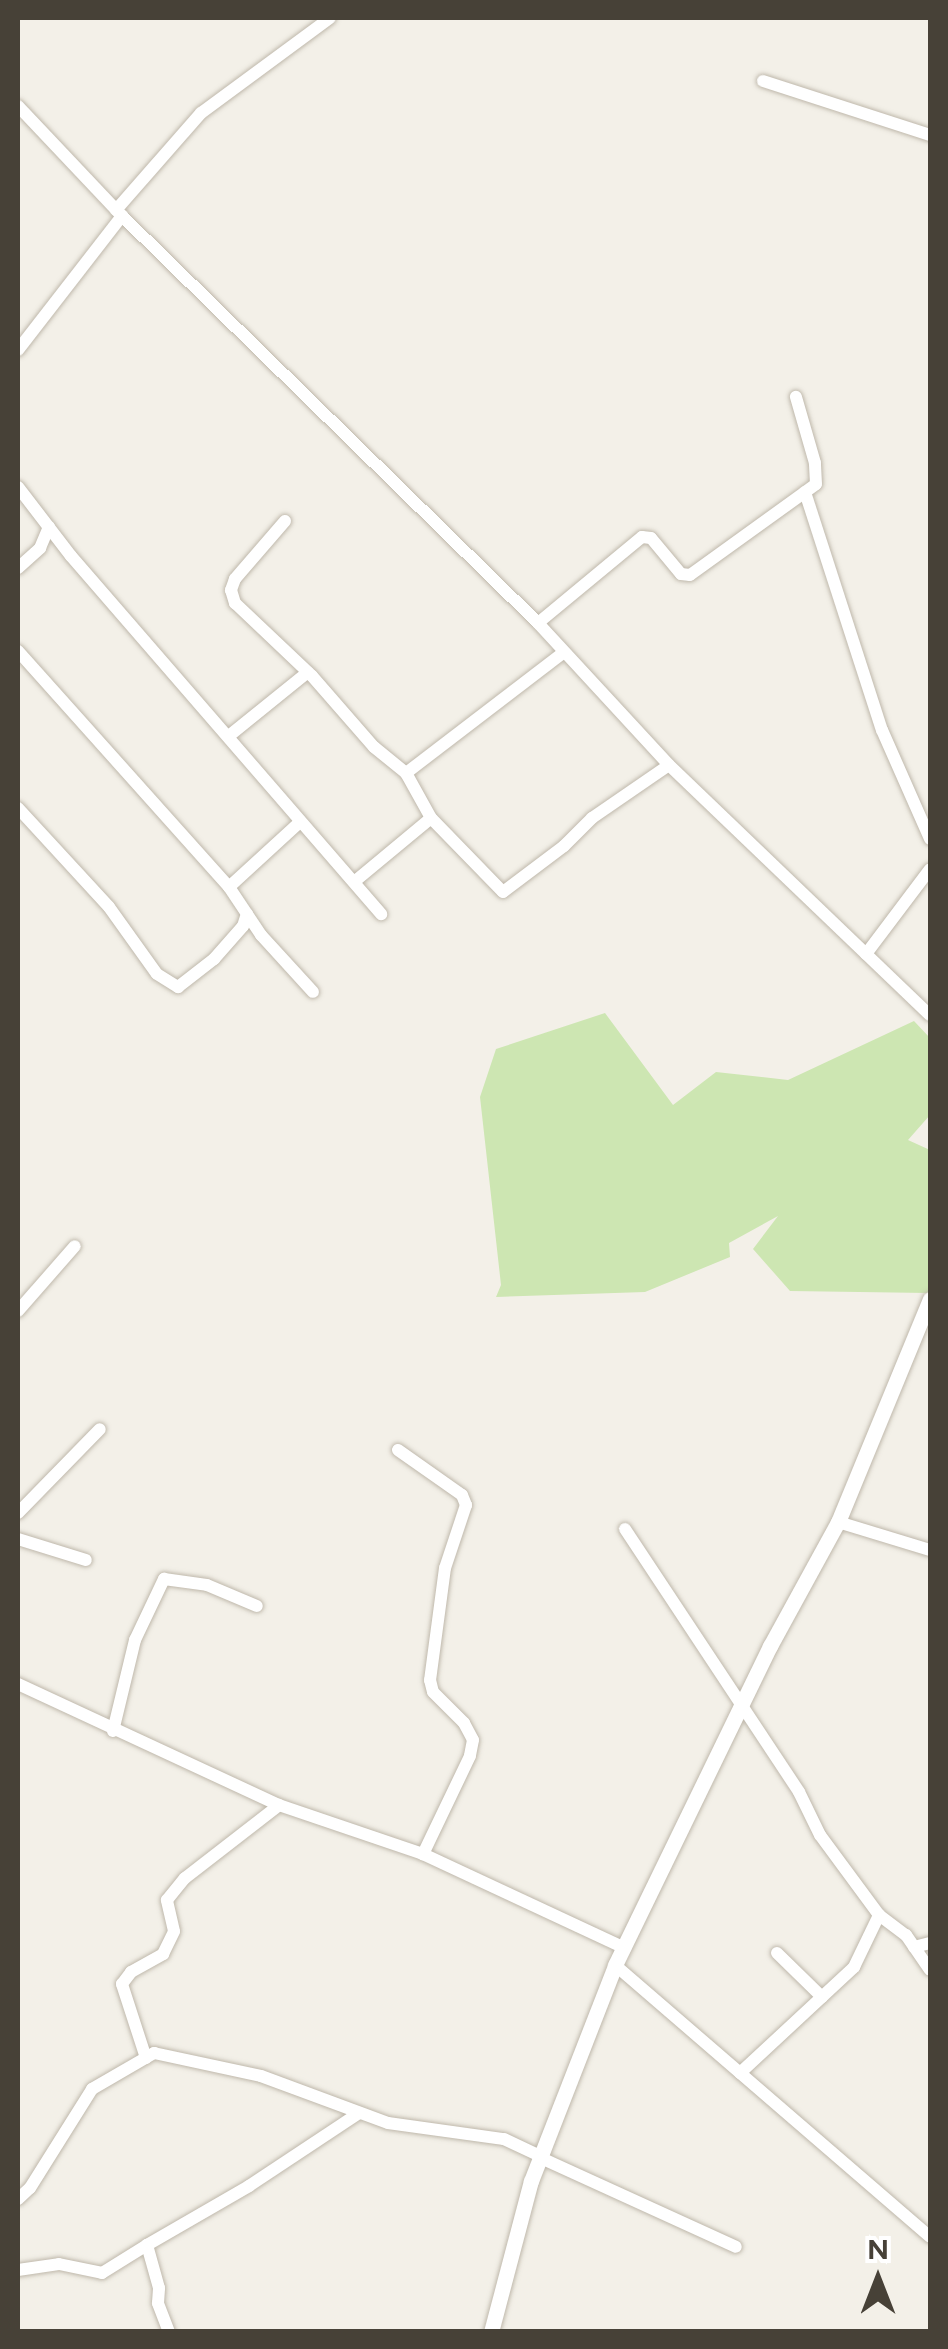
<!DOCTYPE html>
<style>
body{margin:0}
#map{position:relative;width:948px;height:2349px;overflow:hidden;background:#f3f0e8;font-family:Figtree,sans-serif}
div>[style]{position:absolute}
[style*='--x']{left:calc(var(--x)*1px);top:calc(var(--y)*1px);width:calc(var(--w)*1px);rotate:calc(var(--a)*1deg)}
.green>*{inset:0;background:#cde6b2}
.roads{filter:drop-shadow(0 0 2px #bfb8ab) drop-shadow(0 0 2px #bfb8ab)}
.minor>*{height:12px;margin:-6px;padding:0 6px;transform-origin:6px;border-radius:6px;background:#fff}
.tertiary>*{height:15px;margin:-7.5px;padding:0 7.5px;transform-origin:7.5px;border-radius:7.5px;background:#fff}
span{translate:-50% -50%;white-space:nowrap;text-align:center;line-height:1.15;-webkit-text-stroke:10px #fff;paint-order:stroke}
.frame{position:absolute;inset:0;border:20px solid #474137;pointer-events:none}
.north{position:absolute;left:828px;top:2229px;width:100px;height:100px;-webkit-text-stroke:8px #fff;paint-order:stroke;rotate:0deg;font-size:28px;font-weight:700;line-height:40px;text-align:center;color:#474137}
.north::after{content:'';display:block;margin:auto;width:35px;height:45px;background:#474137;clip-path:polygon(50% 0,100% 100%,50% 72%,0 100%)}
</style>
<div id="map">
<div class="green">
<div style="clip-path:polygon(605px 1013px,673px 1105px,716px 1072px,788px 1080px,914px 1021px,930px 1038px,930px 1115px,908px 1140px,930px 1150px,928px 1293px,790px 1291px,753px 1249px,778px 1216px,729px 1243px,730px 1257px,645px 1292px,496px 1297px,501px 1285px,480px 1097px,496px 1049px)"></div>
</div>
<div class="roads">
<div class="minor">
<div style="--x:763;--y:81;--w:176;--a:17.9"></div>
<div style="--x:18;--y:106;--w:151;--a:46.6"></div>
<div style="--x:122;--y:216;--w:582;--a:44.37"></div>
<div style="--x:538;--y:623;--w:193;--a:47.3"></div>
<div style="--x:669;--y:765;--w:361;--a:43.8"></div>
<div style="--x:116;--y:210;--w:129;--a:-48.8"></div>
<div style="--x:201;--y:113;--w:160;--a:-36.4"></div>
<div style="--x:18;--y:350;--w:170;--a:-52.2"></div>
<div style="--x:18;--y:487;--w:87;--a:52.5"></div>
<div style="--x:71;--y:556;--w:474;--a:49.1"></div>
<div style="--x:805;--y:492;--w:250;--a:72.1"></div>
<div style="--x:882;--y:730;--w:119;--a:66.2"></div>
<div style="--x:285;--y:521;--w:77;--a:130.8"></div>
<div style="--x:235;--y:579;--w:12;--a:110"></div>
<div style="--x:231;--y:590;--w:14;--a:73"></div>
<div style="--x:235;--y:603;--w:106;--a:43.5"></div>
<div style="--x:312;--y:676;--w:94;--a:48.9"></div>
<div style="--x:374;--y:747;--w:41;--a:39.1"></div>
<div style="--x:406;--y:773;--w:51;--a:60.9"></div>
<div style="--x:431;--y:818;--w:103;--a:45.8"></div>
<div style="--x:503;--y:892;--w:76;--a:-37"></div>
<div style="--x:564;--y:846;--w:40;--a:-45"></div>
<div style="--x:592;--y:818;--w:93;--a:-34.5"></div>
<div style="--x:18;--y:568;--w:30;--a:-42"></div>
<div style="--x:40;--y:548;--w:23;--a:-67"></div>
<div style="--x:538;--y:623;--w:135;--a:-39.6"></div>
<div style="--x:642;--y:537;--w:9;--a:6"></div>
<div style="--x:651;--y:538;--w:47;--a:50.2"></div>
<div style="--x:681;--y:574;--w:9;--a:6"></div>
<div style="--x:690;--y:575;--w:155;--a:-35.8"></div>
<div style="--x:816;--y:484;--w:21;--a:-93"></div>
<div style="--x:815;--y:463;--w:69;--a:-106.1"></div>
<div style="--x:18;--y:651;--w:317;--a:48.2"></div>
<div style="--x:229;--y:887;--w:58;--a:56.3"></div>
<div style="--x:261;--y:935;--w:77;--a:47.6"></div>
<div style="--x:230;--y:735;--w:100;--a:-38.9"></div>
<div style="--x:406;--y:773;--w:198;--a:-37.4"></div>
<div style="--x:18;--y:808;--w:134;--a:47.4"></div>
<div style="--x:109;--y:907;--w:82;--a:54.4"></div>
<div style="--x:157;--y:974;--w:25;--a:32"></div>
<div style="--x:178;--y:987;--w:46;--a:-37.9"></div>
<div style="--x:214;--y:959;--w:44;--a:-48.7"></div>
<div style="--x:243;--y:926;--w:13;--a:-72"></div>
<div style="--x:354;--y:882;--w:100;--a:-39.7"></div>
<div style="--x:229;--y:887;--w:96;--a:-42.5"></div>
<div style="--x:866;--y:954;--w:106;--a:-53"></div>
<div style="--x:18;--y:1311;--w:86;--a:-48.8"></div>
<div style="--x:398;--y:1450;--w:78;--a:35.1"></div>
<div style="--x:462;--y:1495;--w:11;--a:68"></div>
<div style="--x:466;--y:1505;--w:66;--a:108.4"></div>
<div style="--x:445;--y:1568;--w:113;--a:97.6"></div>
<div style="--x:430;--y:1680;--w:12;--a:76"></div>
<div style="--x:433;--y:1692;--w:44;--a:45"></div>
<div style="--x:464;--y:1723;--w:19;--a:62"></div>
<div style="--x:473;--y:1740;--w:16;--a:101"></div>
<div style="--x:470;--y:1756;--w:109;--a:115.6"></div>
<div style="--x:18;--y:1513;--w:117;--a:-45.7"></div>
<div style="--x:838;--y:1522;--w:96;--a:16.9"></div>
<div style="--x:625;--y:1529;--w:315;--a:56.5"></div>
<div style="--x:799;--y:1792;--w:48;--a:64"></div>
<div style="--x:820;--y:1835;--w:99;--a:53.6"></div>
<div style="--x:879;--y:1915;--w:34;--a:37"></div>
<div style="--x:906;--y:1935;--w:42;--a:55.6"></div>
<div style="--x:18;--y:1539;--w:71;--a:17.2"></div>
<div style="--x:18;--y:1684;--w:288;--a:24.9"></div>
<div style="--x:279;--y:1805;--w:152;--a:18.8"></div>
<div style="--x:423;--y:1854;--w:223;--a:25"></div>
<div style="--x:113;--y:1731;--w:94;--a:-76.4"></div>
<div style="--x:135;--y:1640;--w:68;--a:-64.6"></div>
<div style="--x:164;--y:1579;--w:43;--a:7.9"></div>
<div style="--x:207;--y:1585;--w:54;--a:22.8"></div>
<div style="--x:914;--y:1947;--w:16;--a:-14"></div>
<div style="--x:777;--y:1953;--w:63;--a:44.4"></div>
<div style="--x:615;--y:1965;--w:416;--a:40.8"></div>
<div style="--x:146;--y:2058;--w:78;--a:-108"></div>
<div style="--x:122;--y:1984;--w:15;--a:-53"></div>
<div style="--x:131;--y:1972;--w:37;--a:-29"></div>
<div style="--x:163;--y:1954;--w:25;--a:-64"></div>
<div style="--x:174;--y:1931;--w:32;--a:-103"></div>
<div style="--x:167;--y:1900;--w:28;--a:-51"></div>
<div style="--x:185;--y:1878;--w:119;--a:-37.8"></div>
<div style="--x:740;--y:2073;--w:156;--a:-42.9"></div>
<div style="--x:854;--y:1967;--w:58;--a:-64.3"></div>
<div style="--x:541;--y:2158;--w:214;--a:24.5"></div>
<div style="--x:18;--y:2199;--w:16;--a:-43"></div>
<div style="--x:30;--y:2188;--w:117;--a:-57.9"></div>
<div style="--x:92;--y:2089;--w:72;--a:-30.1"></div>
<div style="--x:154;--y:2053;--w:109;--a:12.1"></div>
<div style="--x:261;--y:2076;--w:135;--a:20.3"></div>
<div style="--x:388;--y:2123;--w:117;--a:7.9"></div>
<div style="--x:504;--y:2139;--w:42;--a:25.3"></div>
<div style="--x:18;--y:2270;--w:41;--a:-8.3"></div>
<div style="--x:59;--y:2264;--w:44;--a:11.8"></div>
<div style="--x:102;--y:2273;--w:53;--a:-31.9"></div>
<div style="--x:169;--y:2332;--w:31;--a:-111"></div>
<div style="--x:158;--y:2303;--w:15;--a:-86"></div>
<div style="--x:159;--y:2288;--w:45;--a:-105.6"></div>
<div style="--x:147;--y:2245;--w:118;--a:-30"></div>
<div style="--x:249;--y:2186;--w:132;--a:-33.6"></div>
</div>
<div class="tertiary">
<div style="--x:491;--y:2332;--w:156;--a:-75.2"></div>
<div style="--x:531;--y:2181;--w:232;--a:-68.7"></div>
<div style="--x:615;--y:1965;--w:355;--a:-64.1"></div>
<div style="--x:770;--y:1646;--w:141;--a:-61.3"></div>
<div style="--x:838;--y:1522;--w:241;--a:-67.6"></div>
</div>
</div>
<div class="frame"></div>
<div class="north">N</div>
</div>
